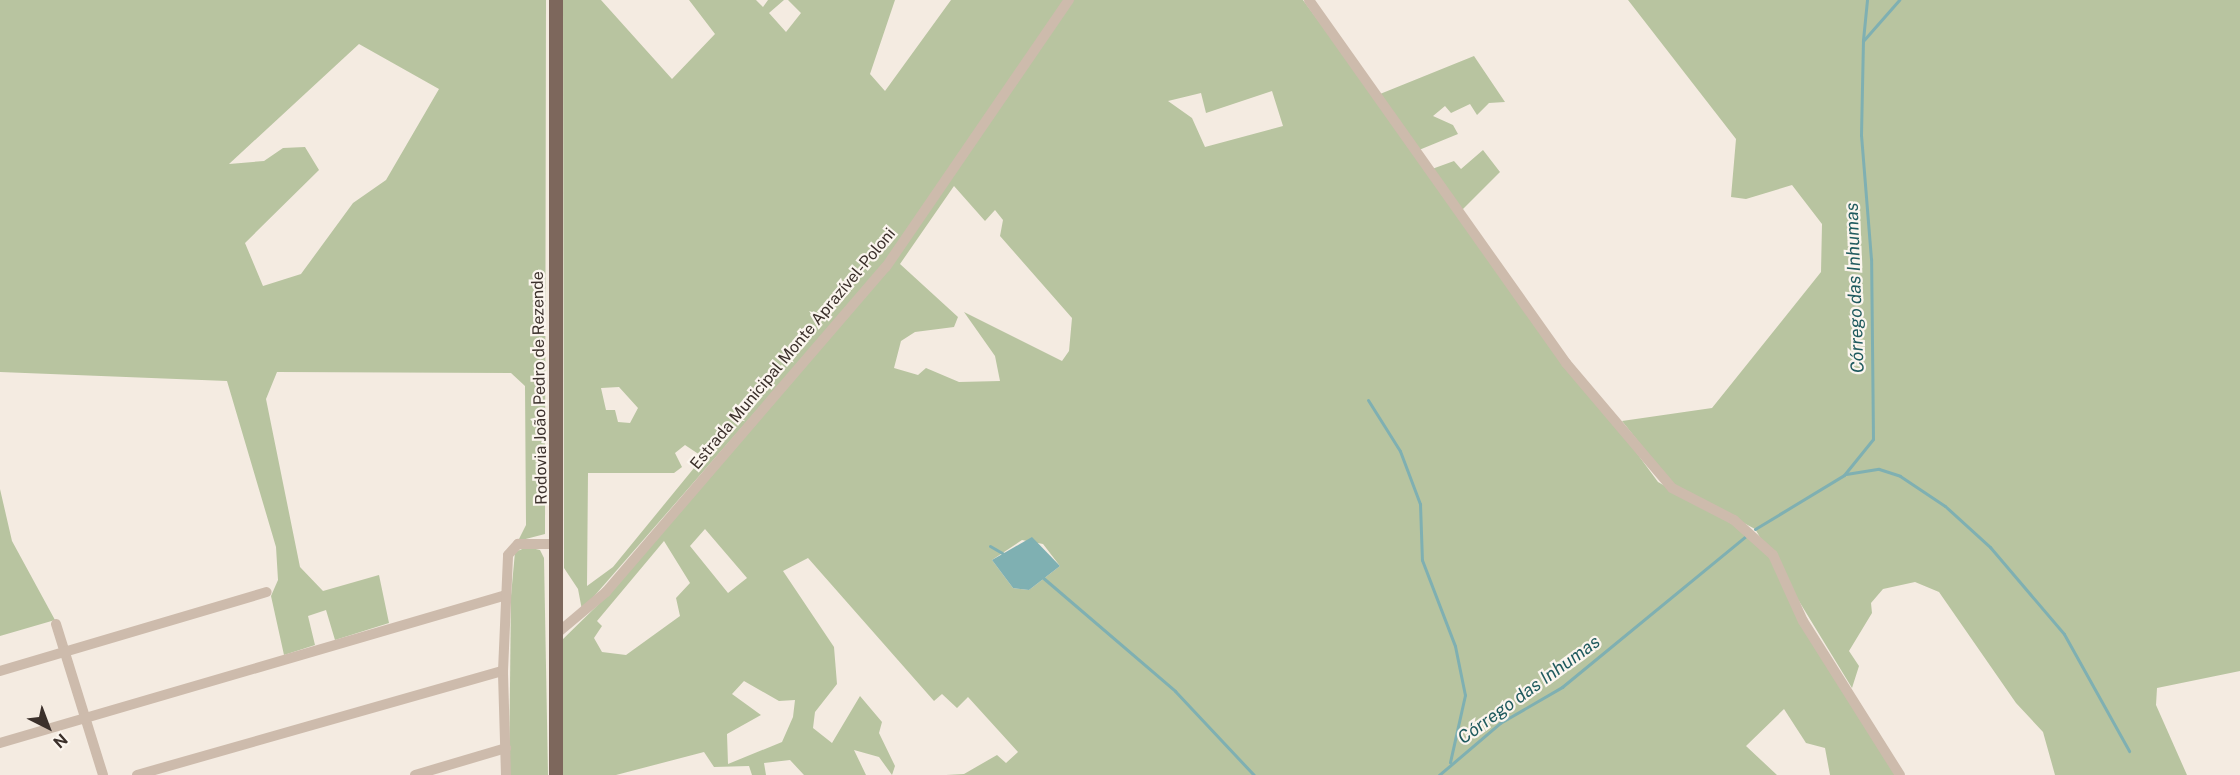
<!DOCTYPE html>
<meta charset="utf-8">
<style>
body{margin:0}
#map{position:relative;width:2240px;height:775px;overflow:hidden;background:#f4ebe1;font-family:"Public Sans",sans-serif}
div>[style]{position:absolute}
[style*='--x']{left:calc(var(--x)*1px);top:calc(var(--y)*1px);width:calc(var(--w)*1px);rotate:calc(var(--a)*1deg)}
.green>*{inset:0;background:#b8c4a0}
.water>*{inset:0;background:#7fb0b2}
.stream>*{height:3px;margin:-1.5px;padding:0 1.5px;transform-origin:1.5px;border-radius:1.5px;background:#7fb0b2}
.minor>*{height:10px;margin:-5px;padding:0 5px;transform-origin:5px;border-radius:5px;background:#cdbbac}
.major>*{height:14px;margin:-7px;padding:0 7px;transform-origin:7px;border-radius:7px;background:#7d675c}
span{translate:-50% -50%;white-space:nowrap;text-align:center;line-height:1.15;-webkit-text-stroke:4.5px #fbf5ee;paint-order:stroke}
.street-label{font-size:16px;color:#3b302b}
.water-label{font-size:18px;color:#1f5a5e;font-style:italic}
.north{position:absolute;left:18px;top:697px;width:60px;height:60px;-webkit-text-stroke:4px #fbf5ee;paint-order:stroke;rotate:138deg;font-size:16px;font-weight:700;line-height:24px;text-align:center;color:#3b302b}
.north::after{content:'';display:block;margin:auto;width:21px;height:27px;background:#3b302b;clip-path:polygon(50% 0,100% 100%,50% 72%,0 100%)}
</style>
<div id="map">
<div class="green">
<div style="clip-path:polygon(evenodd,0 0,546px 0,545px 534px,518px 541px,526px 525px,525px 386px,511px 373px,277px 372px,266px 399px,300px 567px,323px 591px,379px 575px,389px 623px,335px 640px,326px 610px,308px 616px,315px 645px,284px 655px,271px 596px,278px 580px,276px 547px,227px 381px,0 372px,0 0,359px 44px,439px 89px,386px 180px,353px 203px,301px 274px,263px 286px,245px 243px,319px 170px,305px 147px,283px 148px,264px 161px,229px 164px,359px 44px)"></div>
<div style="clip-path:polygon(evenodd,563px 0,601px 0,672px 79px,715px 34px,689px 0,756px 0,763px 7px,768px 0,784px 0,769px 13px,786px 32px,801px 13px,788px 0,895px 0,870px 74px,885px 91px,951px 0,1065px 0,883px 266px,582px 610px,578px 589px,564px 568px,563px 0,619px 387px,638px 408px,630px 423px,618px 422px,615px 410px,606px 410px,601px 388px,619px 387px,563px 0,685px 445px,703px 457px,613px 567px,587px 586px,588px 473px,674px 473px,682px 467px,675px 453px,685px 445px)"></div>
<div style="clip-path:polygon(evenodd,1073px 0,1303px 0,1658px 482px,1732px 524px,1769px 557px,1896px 775px,1830px 775px,1825px 748px,1806px 743px,1784px 709px,1746px 746px,1777px 775px,946px 775px,964px 774px,997px 755px,1006px 763px,1018px 752px,968px 697px,957px 708px,942px 694px,934px 701px,808px 558px,783px 571px,834px 647px,837px 684px,815px 712px,813px 728px,832px 743px,860px 696px,882px 722px,879px 733px,895px 766px,892px 775px,879px 757px,854px 750px,866px 775px,804px 775px,790px 760px,764px 763px,766px 775px,752px 775px,749px 766px,714px 767px,704px 752px,616px 775px,562px 775px,560px 642px,608px 595px,888px 268px,1073px 0,1272px 91px,1283px 126px,1205px 147px,1192px 118px,1168px 101px,1201px 93px,1206px 113px,1272px 91px,1073px 0,954px 186px,985px 221px,995px 210px,1003px 220px,1000px 236px,1072px 318px,1069px 351px,1062px 361px,964px 312px,995px 356px,1000px 381px,959px 382px,926px 368px,918px 375px,894px 368px,901px 341px,915px 332px,954px 327px,958px 317px,900px 264px,954px 186px,1073px 0,705px 529px,747px 578px,728px 593px,690px 546px,705px 529px,1073px 0,1022px 540px,1043px 544px,1060px 566px,1029px 590px,1013px 588px,992px 560px,1022px 540px,1073px 0,664px 541px,690px 583px,676px 598px,680px 616px,626px 655px,602px 652px,594px 638px,602px 626px,597px 621px,664px 541px,1073px 0,744px 681px,779px 701px,795px 700px,793px 717px,782px 742px,728px 764px,727px 734px,761px 715px,732px 694px,744px 681px)"></div>
<div style="clip-path:polygon(1628px 0,2240px 0,2240px 671px,2157px 688px,2156px 705px,2187px 775px,2055px 775px,2043px 732px,2016px 703px,1939px 592px,1915px 582px,1883px 589px,1871px 603px,1872px 613px,1849px 651px,1859px 666px,1852px 688px,1755px 529px,1673px 485px,1622px 421px,1712px 408px,1821px 272px,1822px 224px,1792px 185px,1746px 199px,1731px 197px,1736px 139px)"></div>
<div style="clip-path:polygon(1474px 56px,1505px 102px,1489px 103px,1477px 115px,1470px 104px,1451px 113px,1445px 106px,1433px 116px,1453px 125px,1458px 134px,1419px 150px,1380px 94px)"></div>
<div style="clip-path:polygon(1483px 150px,1500px 172px,1461px 211px,1432px 169px,1454px 161px,1461px 169px)"></div>
<div style="clip-path:polygon(0 489px,12px 541px,55px 620px,0 636px)"></div>
<div style="clip-path:polygon(527px 547px,540px 550px,544px 558px,548px 775px,509px 775px,511px 596px,515px 552px)"></div>
</div>
<div class="water">
<div style="clip-path:polygon(1032px 537px,1060px 566px,1029px 590px,1013px 588px,992px 560px)"></div>
</div>
<div class="stream">
<div style="--x:1863;--y:40;--w:40;--a:-84.3"></div>
<div style="--x:1368;--y:400;--w:60;--a:57.9"></div>
<div style="--x:1400;--y:451;--w:57;--a:69.3"></div>
<div style="--x:1420;--y:504;--w:56;--a:88"></div>
<div style="--x:1422;--y:560;--w:92;--a:69"></div>
<div style="--x:1455;--y:646;--w:50;--a:78.5"></div>
<div style="--x:1465;--y:695;--w:69;--a:102.6"></div>
<div style="--x:1846;--y:474;--w:33;--a:-9"></div>
<div style="--x:1879;--y:469;--w:22;--a:18"></div>
<div style="--x:1900;--y:476;--w:54;--a:33.7"></div>
<div style="--x:1945;--y:506;--w:61;--a:42.3"></div>
<div style="--x:1990;--y:547;--w:114;--a:49.6"></div>
<div style="--x:2064;--y:634;--w:134;--a:60.9"></div>
<div style="--x:1755;--y:529;--w:104;--a:-31.2"></div>
<div style="--x:1844;--y:475;--w:46;--a:-51.1"></div>
<div style="--x:1873;--y:439;--w:180;--a:-90.6"></div>
<div style="--x:1871;--y:259;--w:124;--a:-94.6"></div>
<div style="--x:1861;--y:135;--w:94;--a:-88.8"></div>
<div style="--x:1863;--y:41;--w:55;--a:-48.7"></div>
<div style="--x:990;--y:546;--w:16;--a:30"></div>
<div style="--x:1041;--y:576;--w:177;--a:40.6"></div>
<div style="--x:1175;--y:691;--w:115;--a:46.8"></div>
<div style="--x:1439;--y:775;--w:80;--a:-40.4"></div>
<div style="--x:1500;--y:723;--w:72;--a:-30.1"></div>
<div style="--x:1562;--y:687;--w:239;--a:-39.4"></div>
</div>
<div class="minor">
<div style="--x:1309;--y:0;--w:445;--a:54.7"></div>
<div style="--x:1566;--y:363;--w:164;--a:49.7"></div>
<div style="--x:1672;--y:488;--w:70;--a:27.3"></div>
<div style="--x:1734;--y:520;--w:52;--a:41.9"></div>
<div style="--x:1773;--y:555;--w:72;--a:65.6"></div>
<div style="--x:1803;--y:621;--w:182;--a:57.8"></div>
<div style="--x:56;--y:624;--w:158;--a:72.7"></div>
<div style="--x:555;--y:635;--w:67;--a:-40.1"></div>
<div style="--x:606;--y:592;--w:429;--a:-49.3"></div>
<div style="--x:886;--y:267;--w:324;--a:-55.6"></div>
<div style="--x:0;--y:671;--w:278;--a:-16.5"></div>
<div style="--x:0;--y:743;--w:527;--a:-16.3"></div>
<div style="--x:137;--y:775;--w:380;--a:-15.9"></div>
<div style="--x:415;--y:775;--w:95;--a:-16.5"></div>
<div style="--x:506;--y:775;--w:104;--a:-91.7"></div>
<div style="--x:503;--y:671;--w:116;--a:-87.5"></div>
<div style="--x:508;--y:555;--w:15;--a:-48"></div>
<div style="--x:518;--y:544;--w:40;--a:0"></div>
</div>
<div class="major">
<div style="--x:556;--y:0;--w:775;--a:90"></div>
</div>
<div class="street-label">
<span style="left:793px;top:349px;rotate:-50deg">Estrada Municipal Monte Aprazível-Poloni</span>
<span style="left:540px;top:388px;rotate:-91deg">Rodovia João Pedro de Rezende</span>
</div>
<div class="water-label">
<span style="left:1855px;top:288px;rotate:-92deg">Córrego das Inhumas</span>
<span style="left:1529px;top:690px;rotate:-36deg">Córrego das Inhumas</span>
</div>
<div class="north">N</div>
</div>
